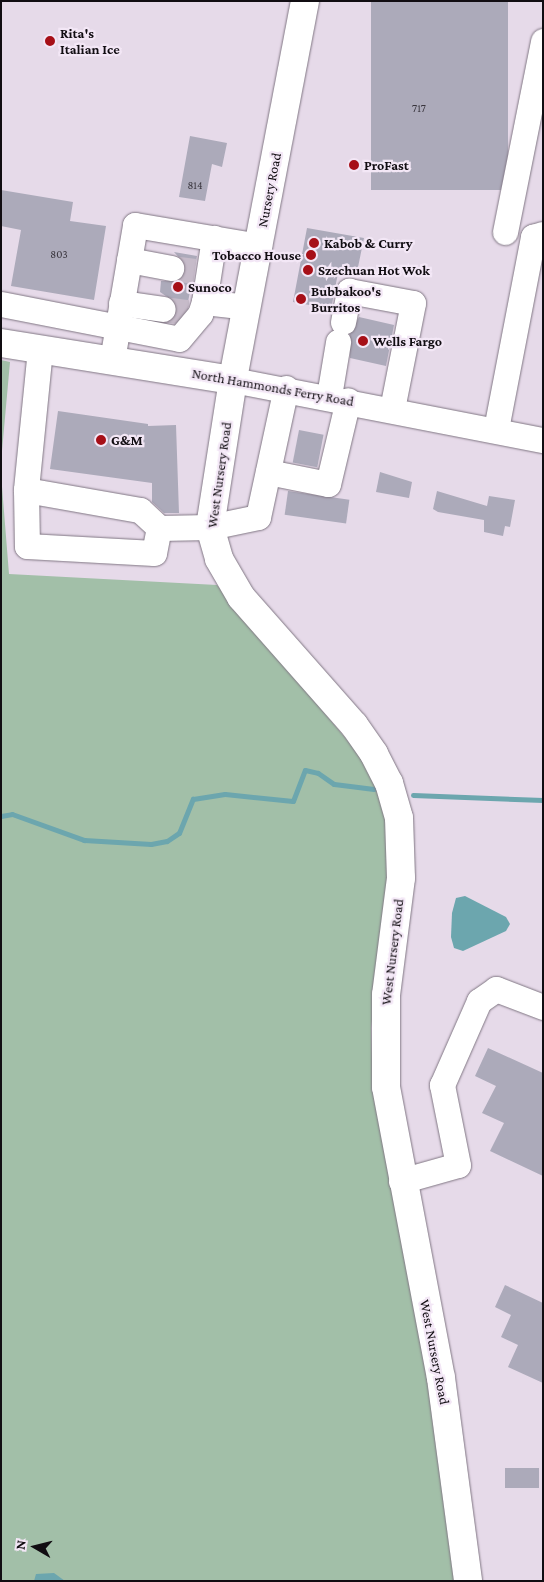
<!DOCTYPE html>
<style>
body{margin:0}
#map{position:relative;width:544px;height:1582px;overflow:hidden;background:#e6dae9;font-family:"Crimson Pro",serif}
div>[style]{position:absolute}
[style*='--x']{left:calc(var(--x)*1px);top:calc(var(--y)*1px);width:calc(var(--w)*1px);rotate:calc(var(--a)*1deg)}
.green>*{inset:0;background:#a2bfa8}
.water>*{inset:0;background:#6ca6ae}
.stream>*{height:5px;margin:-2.5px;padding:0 2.5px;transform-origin:2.5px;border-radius:2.5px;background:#6ca6ae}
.building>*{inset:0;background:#acaaba;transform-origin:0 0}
.minor-tunnel>*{height:25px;margin-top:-12.5px;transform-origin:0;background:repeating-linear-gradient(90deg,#c6bbc9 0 25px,transparent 0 37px)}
.roads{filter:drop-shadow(0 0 1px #817784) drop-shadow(0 0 1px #817784)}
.minor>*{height:25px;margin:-12.5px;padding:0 12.5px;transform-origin:12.5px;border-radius:12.5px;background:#fff}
.major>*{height:28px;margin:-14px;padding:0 14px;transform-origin:14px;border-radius:14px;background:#fff}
.dots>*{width:14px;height:14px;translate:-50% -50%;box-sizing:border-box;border:2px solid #f3e7f6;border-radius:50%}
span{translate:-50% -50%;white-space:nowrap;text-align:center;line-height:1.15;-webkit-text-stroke:4.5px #f3e7f6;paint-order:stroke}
.number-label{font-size:11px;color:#38343c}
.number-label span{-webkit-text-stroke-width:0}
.poi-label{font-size:14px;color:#110d12;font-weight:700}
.left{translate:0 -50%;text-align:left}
.right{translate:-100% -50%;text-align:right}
.street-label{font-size:14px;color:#110d12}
.frame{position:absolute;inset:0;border:2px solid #110d12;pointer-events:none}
.north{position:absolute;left:10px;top:1522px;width:50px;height:50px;-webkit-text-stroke:4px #f3e7f6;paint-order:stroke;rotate:278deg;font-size:14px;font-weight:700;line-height:20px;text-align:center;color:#110d12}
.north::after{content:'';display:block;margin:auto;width:18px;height:22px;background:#110d12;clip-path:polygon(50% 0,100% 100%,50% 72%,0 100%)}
</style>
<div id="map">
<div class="green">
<div style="clip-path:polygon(1px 360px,10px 362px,1px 462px)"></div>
<div style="clip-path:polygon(1px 474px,9px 574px,217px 585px,364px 760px,377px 786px,386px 819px,389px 875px,371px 1028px,373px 1091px,429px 1381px,456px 1581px,1px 1581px)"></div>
</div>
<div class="water">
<div style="clip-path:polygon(465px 896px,506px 917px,510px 924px,506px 931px,463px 951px,454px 948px,451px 937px,452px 913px,456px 898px)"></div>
<div style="clip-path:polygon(54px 1573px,65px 1581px,34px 1581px,36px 1574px)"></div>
</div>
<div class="stream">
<div style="--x:413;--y:795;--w:130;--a:2.2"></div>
<div style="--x:1;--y:816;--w:11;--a:-10"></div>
<div style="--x:12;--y:814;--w:77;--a:19.9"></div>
<div style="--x:84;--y:840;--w:67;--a:3.4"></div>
<div style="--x:151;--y:844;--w:16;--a:-11"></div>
<div style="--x:167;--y:841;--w:14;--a:-34"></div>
<div style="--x:179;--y:833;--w:37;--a:-68"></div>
<div style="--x:193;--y:799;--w:32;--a:-9"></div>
<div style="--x:225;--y:794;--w:68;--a:5.9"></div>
<div style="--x:293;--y:801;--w:33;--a:-69"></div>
<div style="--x:305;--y:770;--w:13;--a:13"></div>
<div style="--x:318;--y:773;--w:19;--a:35"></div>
<div style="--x:334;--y:784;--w:40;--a:7.1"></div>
</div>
<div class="building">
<div style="left:371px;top:1px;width:137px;height:189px"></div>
<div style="clip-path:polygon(190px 136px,227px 143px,222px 167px,212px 164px,205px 201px,179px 197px)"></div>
<div style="clip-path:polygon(1px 190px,73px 202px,70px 221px,106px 226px,94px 300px,11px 286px,21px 230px,1px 226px)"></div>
<div style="clip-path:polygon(307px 228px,364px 238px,357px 272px,339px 268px,331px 309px,293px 302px)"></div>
<div style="clip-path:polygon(174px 252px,197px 256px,187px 307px,173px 323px,168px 322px,177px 312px,176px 303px,160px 292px,161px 281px,176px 281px,185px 271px,184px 263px)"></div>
<div style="clip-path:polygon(359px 317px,394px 325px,386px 366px,350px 358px,350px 334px)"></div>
<div style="clip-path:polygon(58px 411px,148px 424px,148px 426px,176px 425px,179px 513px,164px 513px,152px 502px,152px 483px,50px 469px)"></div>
<div style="left:299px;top:430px;width:25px;height:33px;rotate:11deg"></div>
<div style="clip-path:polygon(380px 472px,412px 482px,409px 498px,376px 492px)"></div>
<div style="left:288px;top:491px;width:62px;height:24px;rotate:8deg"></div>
<div style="clip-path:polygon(437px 491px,487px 506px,489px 496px,515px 500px,510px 527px,505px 526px,503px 536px,484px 532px,484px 520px,438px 512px,433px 509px)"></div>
<div style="clip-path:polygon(488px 1048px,543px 1073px,543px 1176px,490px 1151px,504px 1123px,482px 1113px,496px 1086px,475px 1076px)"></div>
<div style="clip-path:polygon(505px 1285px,543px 1303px,543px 1383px,508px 1367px,518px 1345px,501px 1337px,511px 1315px,495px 1307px)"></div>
<div style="left:505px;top:1468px;width:34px;height:20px"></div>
</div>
<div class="minor-tunnel">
<div style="--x:171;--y:268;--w:24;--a:7"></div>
<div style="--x:163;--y:309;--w:25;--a:7"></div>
</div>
<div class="roads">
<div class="minor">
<div style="--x:505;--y:232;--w:195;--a:-78.7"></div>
<div style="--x:129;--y:260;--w:43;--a:10.8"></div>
<div style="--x:204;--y:302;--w:43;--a:6.6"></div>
<div style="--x:121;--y:303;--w:42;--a:8.1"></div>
<div style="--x:1;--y:304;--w:181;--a:11.1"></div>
<div style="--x:179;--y:339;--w:33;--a:-50"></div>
<div style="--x:200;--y:314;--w:13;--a:-72"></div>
<div style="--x:204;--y:302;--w:65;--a:-81.1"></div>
<div style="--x:343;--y:322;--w:32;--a:-79"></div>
<div style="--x:349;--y:291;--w:65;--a:10.6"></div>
<div style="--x:413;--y:303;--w:108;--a:101.2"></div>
<div style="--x:40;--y:349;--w:142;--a:95.7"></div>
<div style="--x:26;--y:490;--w:56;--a:89"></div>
<div style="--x:27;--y:546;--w:127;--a:3.2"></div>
<div style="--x:154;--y:553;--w:25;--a:-79"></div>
<div style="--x:159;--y:528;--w:51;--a:-1.1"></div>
<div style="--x:210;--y:527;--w:49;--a:-11.8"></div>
<div style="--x:258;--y:517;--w:132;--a:-77.8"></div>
<div style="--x:112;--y:360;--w:137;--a:-80.3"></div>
<div style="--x:135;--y:225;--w:126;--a:9.6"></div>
<div style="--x:233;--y:380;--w:316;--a:11"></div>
<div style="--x:329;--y:396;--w:55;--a:-80.5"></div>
<div style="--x:496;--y:429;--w:196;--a:-79.1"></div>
<div style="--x:533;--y:237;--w:10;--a:-17"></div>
<div style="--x:268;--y:472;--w:61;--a:11.3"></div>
<div style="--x:328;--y:484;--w:86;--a:-76.6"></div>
<div style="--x:26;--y:490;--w:116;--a:10"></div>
<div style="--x:140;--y:510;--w:26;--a:43"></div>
<div style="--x:401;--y:1181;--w:59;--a:-15.7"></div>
<div style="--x:458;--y:1165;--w:82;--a:-101.3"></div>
<div style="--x:442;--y:1085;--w:92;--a:-66.2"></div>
<div style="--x:479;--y:1001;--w:21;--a:-35"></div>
<div style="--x:496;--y:989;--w:50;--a:21"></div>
</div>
<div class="major">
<div style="--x:305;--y:1;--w:386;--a:100.8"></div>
<div style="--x:233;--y:380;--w:149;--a:98.9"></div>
<div style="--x:210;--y:527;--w:33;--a:74"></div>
<div style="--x:219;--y:559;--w:44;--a:59.9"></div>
<div style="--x:241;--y:597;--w:171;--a:48.6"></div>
<div style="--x:354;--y:725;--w:35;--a:55"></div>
<div style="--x:374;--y:754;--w:33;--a:63"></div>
<div style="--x:389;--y:783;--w:36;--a:74"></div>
<div style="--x:399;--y:818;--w:60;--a:88.1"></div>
<div style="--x:401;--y:878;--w:118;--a:97.3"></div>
<div style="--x:386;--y:995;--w:92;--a:90"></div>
<div style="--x:386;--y:1087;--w:296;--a:79.3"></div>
<div style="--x:441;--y:1378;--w:205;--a:82.4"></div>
<div style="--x:1;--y:343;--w:235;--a:9.1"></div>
</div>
</div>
<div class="dots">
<div style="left:50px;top:41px;background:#a60f17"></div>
<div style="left:354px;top:165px;background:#a60f17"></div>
<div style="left:314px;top:243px;background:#a60f17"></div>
<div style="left:311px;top:255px;background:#a60f17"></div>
<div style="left:308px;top:270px;background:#a60f17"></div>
<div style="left:178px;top:287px;background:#a60f17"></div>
<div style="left:301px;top:299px;background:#a60f17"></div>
<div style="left:363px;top:341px;background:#a60f17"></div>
<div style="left:101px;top:440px;background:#a60f17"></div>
</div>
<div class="number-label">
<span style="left:419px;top:108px">717</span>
<span style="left:195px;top:185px">814</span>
<span style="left:59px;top:254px">803</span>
</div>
<div class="poi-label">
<span class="left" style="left:60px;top:41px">Rita's<br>Italian Ice</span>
<span class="left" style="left:364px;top:165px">ProFast</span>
<span class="left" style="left:324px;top:243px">Kabob &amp; Curry</span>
<span class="right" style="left:301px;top:255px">Tobacco House</span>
<span class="left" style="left:318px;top:270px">Szechuan Hot Wok</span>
<span class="left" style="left:188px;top:287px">Sunoco</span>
<span class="left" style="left:311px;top:299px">Bubbakoo's<br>Burritos</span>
<span class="left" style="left:373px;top:341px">Wells Fargo</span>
<span class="left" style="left:111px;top:440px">G&amp;M</span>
</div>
<div class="street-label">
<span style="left:269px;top:190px;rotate:-79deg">Nursery Road</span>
<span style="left:273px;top:387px;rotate:10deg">North Hammonds Ferry Road</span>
<span style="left:219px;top:475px;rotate:-82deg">West Nursery Road</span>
<span style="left:392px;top:952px;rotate:-83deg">West Nursery Road</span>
<span style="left:435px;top:1352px;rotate:79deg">West Nursery Road</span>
</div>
<div class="frame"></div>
<div class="north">N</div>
</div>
